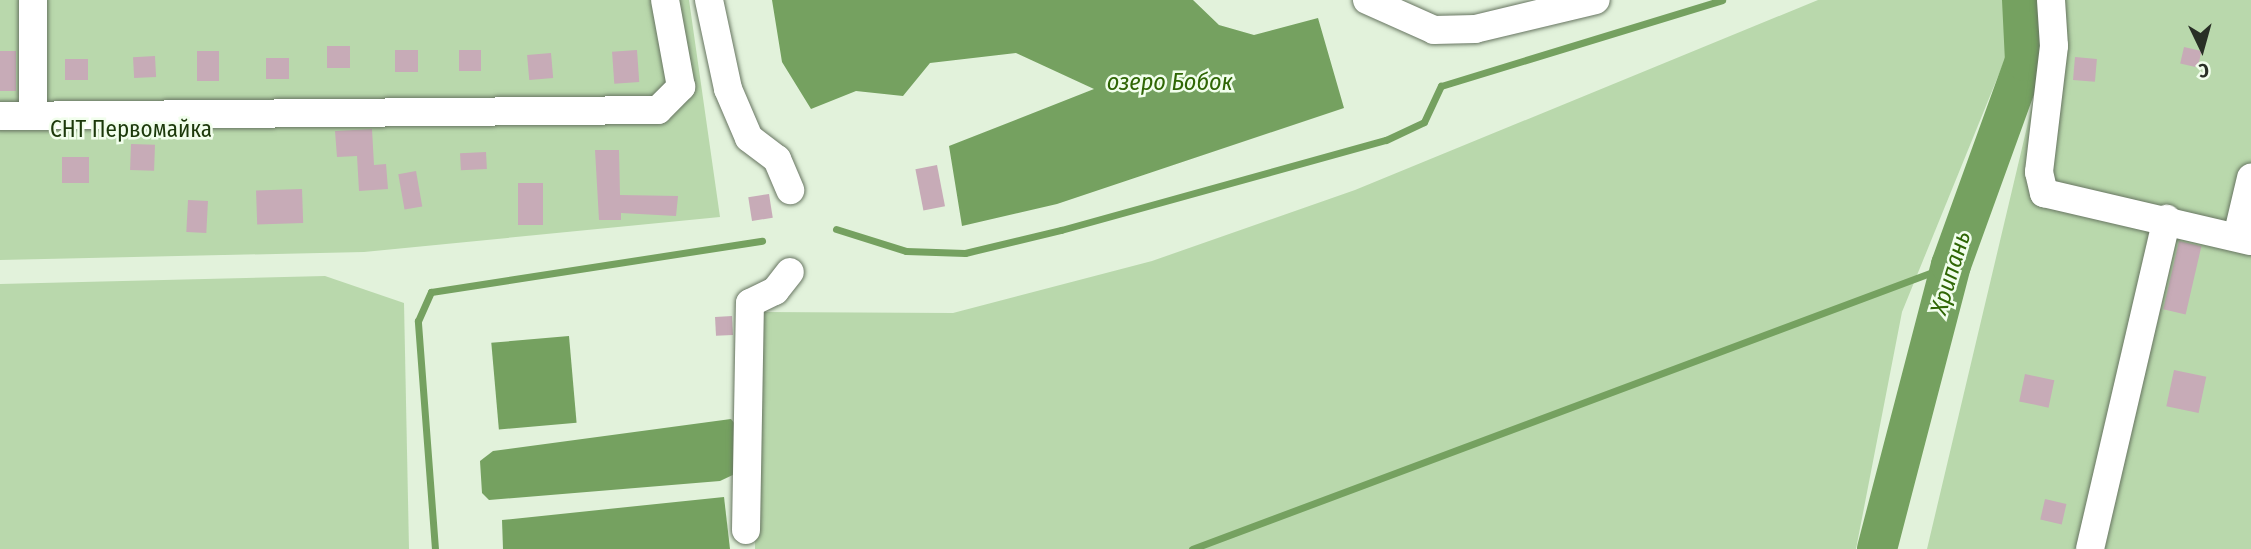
<!DOCTYPE html>
<meta charset="utf-8">
<style>
body{margin:0}
#map{position:relative;width:2251px;height:549px;overflow:hidden;background:#e2f2db;font-family:"Fira Sans Condensed",sans-serif}
div>[style]{position:absolute}
[style*='--x']{left:calc(var(--x)*1px);top:calc(var(--y)*1px);width:calc(var(--w)*1px);rotate:calc(var(--a)*1deg)}
.green>*{inset:0;background:#b9d8ac}
.water>*{inset:0;background:#75a160;transform-origin:0 0}
.stream>*{height:7px;margin:-3.5px;padding:0 3.5px;transform-origin:3.5px;border-radius:3.5px;background:#75a160}
.river>*{height:40px;margin:-20px;padding:0 20px;transform-origin:20px;border-radius:20px;background:#75a160}
.building>*{inset:0;background:#c7abb7;transform-origin:0 0}
.roads{filter:drop-shadow(0 0 2px #677561) drop-shadow(0 0 2px #677561)}
.minor>*{height:28px;margin:-14px;padding:0 14px;transform-origin:14px;border-radius:14px;background:#fff}
span{translate:-50% -50%;white-space:nowrap;text-align:center;line-height:1.15;-webkit-text-stroke:5px #f1feec;paint-order:stroke}
.park-label{font-size:23px;color:#1c390b}
.water-label{font-size:24px;color:#2f6605;font-style:italic}
.north{position:absolute;left:2167px;top:14px;width:70px;height:70px;-webkit-text-stroke:5px #f1feec;paint-order:stroke;rotate:175deg;font-size:19px;font-weight:700;line-height:28px;text-align:center;color:#292f26}
.north::after{content:'';display:block;margin:auto;width:24px;height:32px;background:#292f26;clip-path:polygon(50% 0,100% 100%,50% 72%,0 100%)}
</style>
<div id="map">
<div class="green">
<div style="clip-path:polygon(0 0,689px 0,720px 217px,364px 252px,0 260px)"></div>
<div style="clip-path:polygon(1818px 0,2006px 0,2012px 42px,1902px 312px,1856px 549px,755px 549px,757px 312px,953px 313px,1152px 261px,1355px 190px)"></div>
<div style="clip-path:polygon(2041px 0,2251px 0,2251px 549px,1927px 549px,2045px 51px)"></div>
<div style="clip-path:polygon(325px 276px,404px 303px,409px 549px,0 549px,0 284px)"></div>
</div>
<div class="water">
<div style="clip-path:polygon(772px 0,1193px 0,1219px 25px,1254px 35px,1318px 18px,1344px 108px,1057px 204px,962px 226px,949px 146px,1094px 89px,1016px 53px,930px 63px,903px 96px,856px 91px,811px 109px,782px 62px)"></div>
<div style="left:569px;top:336px;width:87px;height:78px;rotate:85deg"></div>
<div style="clip-path:polygon(731px 419px,739px 429px,737px 473px,720px 481px,489px 500px,482px 493px,480px 461px,493px 451px)"></div>
<div style="clip-path:polygon(724px 497px,730px 549px,503px 549px,502px 520px)"></div>
</div>
<div class="stream">
<div style="--x:836;--y:229;--w:73;--a:17.4"></div>
<div style="--x:906;--y:251;--w:59;--a:1.9"></div>
<div style="--x:965;--y:253;--w:99;--a:-13.5"></div>
<div style="--x:1061;--y:230;--w:337;--a:-15.5"></div>
<div style="--x:1386;--y:140;--w:42;--a:-25.3"></div>
<div style="--x:1424;--y:122;--w:40;--a:-65"></div>
<div style="--x:1441;--y:86;--w:294;--a:-17"></div>
<div style="--x:435;--y:549;--w:229;--a:-94.3"></div>
<div style="--x:418;--y:321;--w:32;--a:-66"></div>
<div style="--x:431;--y:292;--w:335;--a:-8.8"></div>
<div style="--x:1192;--y:549;--w:810;--a:-20.51"></div>
</div>
<div class="river">
<div style="--x:1877;--y:549;--w:293;--a:-75.4"></div>
<div style="--x:1951;--y:265;--w:217;--a:-70.1"></div>
<div style="--x:2025;--y:61;--w:61;--a:-92.8"></div>
</div>
<div class="building">
<div style="left:327px;top:46px;width:23px;height:22px"></div>
<div style="left:2184px;top:47px;width:18px;height:17px;rotate:13deg"></div>
<div style="left:395px;top:50px;width:23px;height:22px"></div>
<div style="left:459px;top:50px;width:22px;height:21px"></div>
<div style="left:637px;top:50px;width:32px;height:25px;rotate:86deg"></div>
<div style="left:16px;top:51px;width:40px;height:16px;rotate:90deg"></div>
<div style="left:197px;top:51px;width:22px;height:30px"></div>
<div style="left:551px;top:53px;width:25px;height:24px;rotate:85deg"></div>
<div style="left:155px;top:56px;width:21px;height:22px;rotate:87deg"></div>
<div style="left:2075px;top:57px;width:22px;height:23px;rotate:5deg"></div>
<div style="left:266px;top:58px;width:23px;height:21px"></div>
<div style="left:65px;top:59px;width:23px;height:21px"></div>
<div style="clip-path:polygon(372px 129px,374px 165px,386px 164px,388px 189px,359px 191px,357px 156px,337px 157px,335px 131px)"></div>
<div style="left:131px;top:144px;width:24px;height:26px;rotate:2deg"></div>
<div style="clip-path:polygon(595px 150px,619px 150px,620px 195px,678px 196px,676px 216px,621px 213px,621px 220px,599px 220px)"></div>
<div style="left:486px;top:152px;width:17px;height:26px;rotate:87deg"></div>
<div style="left:62px;top:157px;width:27px;height:26px"></div>
<div style="left:937px;top:165px;width:42px;height:22px;rotate:79deg"></div>
<div style="left:416px;top:171px;width:36px;height:18px;rotate:80deg"></div>
<div style="left:543px;top:183px;width:42px;height:25px;rotate:90deg"></div>
<div style="left:302px;top:189px;width:34px;height:46px;rotate:88deg"></div>
<div style="left:769px;top:194px;width:24px;height:21px;rotate:81deg"></div>
<div style="left:188px;top:200px;width:20px;height:32px;rotate:3deg"></div>
<div style="left:2179px;top:241px;width:23px;height:70px;rotate:13deg"></div>
<div style="left:732px;top:316px;width:19px;height:17px;rotate:87deg"></div>
<div style="left:2174px;top:370px;width:33px;height:37px;rotate:12deg"></div>
<div style="left:2025px;top:374px;width:30px;height:28px;rotate:12deg"></div>
<div style="left:2045px;top:499px;width:22px;height:21px;rotate:13deg"></div>
</div>
<div class="roads">
<div class="minor">
<div style="--x:33;--y:0;--w:116;--a:90"></div>
<div style="--x:709;--y:0;--w:91;--a:77.9"></div>
<div style="--x:728;--y:89;--w:53;--a:66.8"></div>
<div style="--x:749;--y:138;--w:35;--a:37"></div>
<div style="--x:777;--y:159;--w:34;--a:67"></div>
<div style="--x:1367;--y:0;--w:73;--a:24.1"></div>
<div style="--x:1434;--y:30;--w:41;--a:-1.4"></div>
<div style="--x:1475;--y:29;--w:124;--a:-13.5"></div>
<div style="--x:2051;--y:0;--w:46;--a:86.3"></div>
<div style="--x:2054;--y:46;--w:127;--a:96.8"></div>
<div style="--x:2039;--y:172;--w:22;--a:77"></div>
<div style="--x:2044;--y:193;--w:212;--a:13.1"></div>
<div style="--x:0;--y:116;--w:658;--a:-0.52"></div>
<div style="--x:658;--y:110;--w:33;--a:-45"></div>
<div style="--x:681;--y:87;--w:88;--a:-100.4"></div>
<div style="--x:2237;--y:237;--w:61;--a:-76.7"></div>
<div style="--x:746;--y:530;--w:227;--a:-89"></div>
<div style="--x:750;--y:303;--w:28;--a:-26"></div>
<div style="--x:775;--y:291;--w:24;--a:-52"></div>
<div style="--x:2090;--y:549;--w:339;--a:-76.9"></div>
</div>
</div>
<div class="park-label">
<span style="left:131px;top:129px">СНТ Первомайка</span>
</div>
<div class="water-label">
<span style="left:1170px;top:83px">озеро Бобок</span>
<span style="left:1951px;top:273px;rotate:-73deg">Хрипань</span>
</div>
<div class="north">С</div>
</div>
